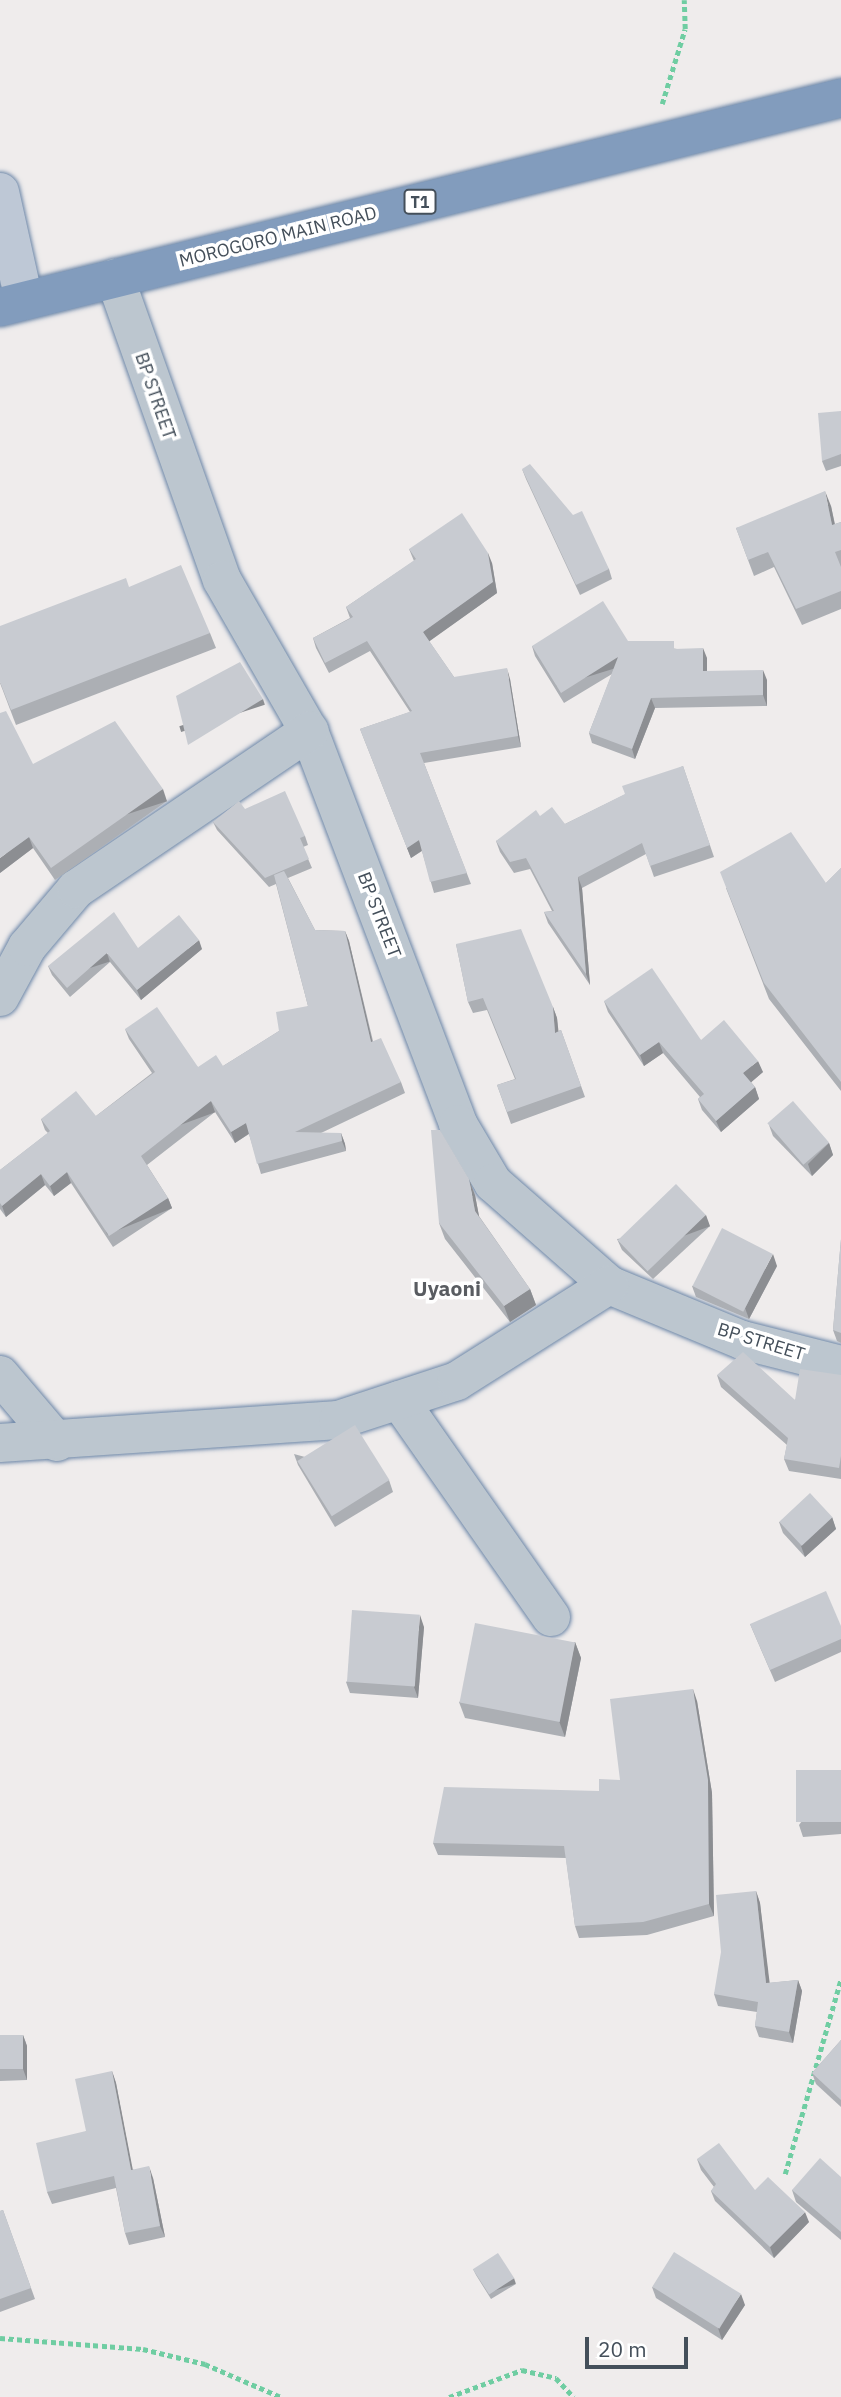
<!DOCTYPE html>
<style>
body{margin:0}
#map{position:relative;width:841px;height:2397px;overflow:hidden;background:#efecec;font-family:"IBM Plex Sans",sans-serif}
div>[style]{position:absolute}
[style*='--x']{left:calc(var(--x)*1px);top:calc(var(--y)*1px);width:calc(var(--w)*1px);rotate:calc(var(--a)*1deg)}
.path>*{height:4.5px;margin-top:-2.25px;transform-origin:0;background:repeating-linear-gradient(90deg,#6fcda2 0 5px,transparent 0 8.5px)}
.roads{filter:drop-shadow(0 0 2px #6d87a8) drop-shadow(0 0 2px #6d87a8)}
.street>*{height:38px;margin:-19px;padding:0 19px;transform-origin:19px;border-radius:19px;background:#bcc6cf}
.secondary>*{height:38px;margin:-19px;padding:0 19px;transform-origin:19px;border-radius:19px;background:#bec8d6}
.highway>*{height:38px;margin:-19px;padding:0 19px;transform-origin:19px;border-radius:19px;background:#829cbd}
.wall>*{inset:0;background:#acafb4}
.shaded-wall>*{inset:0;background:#8c8e92;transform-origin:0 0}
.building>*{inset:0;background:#c8cbd1;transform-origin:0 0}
span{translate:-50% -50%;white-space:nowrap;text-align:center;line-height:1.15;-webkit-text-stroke:7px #fff;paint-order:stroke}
.shield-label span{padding:2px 5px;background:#fff;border:2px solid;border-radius:5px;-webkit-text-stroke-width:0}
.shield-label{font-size:16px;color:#444f5a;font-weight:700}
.street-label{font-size:18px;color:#444f5a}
.quarter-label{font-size:21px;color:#595c61;font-weight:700}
.scale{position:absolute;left:585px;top:2337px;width:103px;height:32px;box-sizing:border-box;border:4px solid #444f5a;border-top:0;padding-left:9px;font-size:21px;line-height:24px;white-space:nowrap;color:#444f5a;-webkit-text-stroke:5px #fff;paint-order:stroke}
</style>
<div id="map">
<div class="path">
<div style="--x:662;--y:104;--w:78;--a:-73"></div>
<div style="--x:685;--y:29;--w:29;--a:-92"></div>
<div style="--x:785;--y:2174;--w:203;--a:-74"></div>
<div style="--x:0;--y:2338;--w:143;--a:4.4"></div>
<div style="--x:143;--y:2349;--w:64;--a:13.6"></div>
<div style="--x:205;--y:2364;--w:83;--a:23.5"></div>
<div style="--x:449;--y:2397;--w:78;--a:-20.3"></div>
<div style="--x:522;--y:2370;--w:35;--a:13"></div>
<div style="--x:556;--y:2378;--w:26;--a:47"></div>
</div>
<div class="roads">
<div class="street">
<div style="--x:115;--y:278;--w:320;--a:70.5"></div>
<div style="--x:222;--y:580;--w:174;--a:60.1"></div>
<div style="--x:309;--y:731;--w:420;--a:69.2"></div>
<div style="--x:458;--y:1124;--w:69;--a:59.3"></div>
<div style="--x:493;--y:1183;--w:154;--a:41.3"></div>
<div style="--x:609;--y:1285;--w:144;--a:22.5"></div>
<div style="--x:742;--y:1340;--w:102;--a:14.2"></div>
<div style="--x:0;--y:997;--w:57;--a:-61.6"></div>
<div style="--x:27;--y:947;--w:76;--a:-49.8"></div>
<div style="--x:76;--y:889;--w:282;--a:-34.1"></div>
<div style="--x:0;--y:1375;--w:88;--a:49.6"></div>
<div style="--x:399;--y:1400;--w:265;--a:55"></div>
<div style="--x:0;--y:1443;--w:339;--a:-3.9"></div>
<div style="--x:338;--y:1420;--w:125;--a:-18.1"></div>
<div style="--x:457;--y:1381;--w:180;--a:-32.3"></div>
</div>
<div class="secondary">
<div style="--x:0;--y:192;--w:111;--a:77.5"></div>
</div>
<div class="highway">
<div style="--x:0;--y:307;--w:867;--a:-13.96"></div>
</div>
</div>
<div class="wall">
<div style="clip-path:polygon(841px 411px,841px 466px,826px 471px,822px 461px)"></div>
<div style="clip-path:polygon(522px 469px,609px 569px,612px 579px,580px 595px,526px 479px)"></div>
<div style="clip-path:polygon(831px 506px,835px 524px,841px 522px,841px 609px,802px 625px,774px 567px,754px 576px,736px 528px)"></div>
<div style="clip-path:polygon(409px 549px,492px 563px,497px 593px,429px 641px,454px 677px,510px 679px,521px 747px,424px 763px,471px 884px,434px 893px,422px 851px,411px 858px,360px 729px,410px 712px,370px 651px,329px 673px,316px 648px,313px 638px,350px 618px,346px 607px,414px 561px)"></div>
<div style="clip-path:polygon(129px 587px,210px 633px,216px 648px,16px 725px,0 683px)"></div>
<div style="clip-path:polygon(628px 641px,677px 649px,707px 658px,707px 671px,767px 680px,767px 706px,655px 708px,635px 759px,592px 743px,589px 733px,612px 674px,564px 703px,535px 656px,532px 646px)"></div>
<div style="clip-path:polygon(33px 764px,167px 801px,55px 880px,33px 848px,0 873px)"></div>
<div style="clip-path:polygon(683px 766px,714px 857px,654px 877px,646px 854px,582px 888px,590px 985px,548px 923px,544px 912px,552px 911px,530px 869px,514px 873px,500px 852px,496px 841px,540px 816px,565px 824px)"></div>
<div style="clip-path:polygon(245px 809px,305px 836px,308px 845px,303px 847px,312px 868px,288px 878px,315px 930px,345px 931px,349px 941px,373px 1041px,401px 1082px,405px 1093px,321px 1133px,341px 1133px,345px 1144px,346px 1151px,261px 1174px,249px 1134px,235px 1143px,215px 1112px,147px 1165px,168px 1198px,172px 1208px,113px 1247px,71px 1183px,54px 1196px,45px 1185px,6px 1217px,0 1209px,0 1170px,48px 1133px,45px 1130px,41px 1119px,96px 1116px,152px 1073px,129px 1039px,125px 1029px,198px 1067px,223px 1066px,279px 1031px,308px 1006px,276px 884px,269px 887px,217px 830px,213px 822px)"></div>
<div style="clip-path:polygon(841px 868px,841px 1091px,769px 999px,726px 888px,826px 883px)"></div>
<div style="clip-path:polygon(456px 944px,553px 1007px,557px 1018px,558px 1031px,561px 1030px,585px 1097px,511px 1124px,497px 1085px,515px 1079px,487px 1010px,473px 1013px,468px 1002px)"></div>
<div style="clip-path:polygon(138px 948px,202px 949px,141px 1000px,110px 962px,70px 997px,52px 975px,48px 966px)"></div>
<div style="clip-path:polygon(604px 1001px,701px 1040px,763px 1072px,751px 1082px,755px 1087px,759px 1099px,721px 1132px,702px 1110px,698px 1099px,700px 1097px,663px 1053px,644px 1066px,608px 1012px)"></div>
<div style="clip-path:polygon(769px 1125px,829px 1143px,833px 1155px,812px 1176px,773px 1136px)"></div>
<div style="clip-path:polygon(475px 1195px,479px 1216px,530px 1289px,536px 1305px,510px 1322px,445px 1239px,439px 1223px)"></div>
<div style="clip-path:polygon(710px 1226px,653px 1279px,622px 1250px,617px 1239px)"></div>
<div style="clip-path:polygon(841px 1239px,841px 1343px,837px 1341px,833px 1330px)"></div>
<div style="clip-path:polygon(777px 1266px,749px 1319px,696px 1297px,692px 1286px)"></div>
<div style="clip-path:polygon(717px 1375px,795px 1400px,841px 1375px,841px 1479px,789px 1471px,784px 1459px,787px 1445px,721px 1387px)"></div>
<div style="clip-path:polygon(294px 1454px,389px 1480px,393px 1492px,335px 1527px,298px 1465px)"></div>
<div style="clip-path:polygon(832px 1517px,836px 1529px,805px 1557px,783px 1533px,779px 1522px)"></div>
<div style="clip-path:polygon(750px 1624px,841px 1626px,841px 1652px,775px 1682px)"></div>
<div style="clip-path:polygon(424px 1627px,418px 1698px,350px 1693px,346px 1682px)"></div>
<div style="clip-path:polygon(575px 1642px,581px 1658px,565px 1737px,465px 1718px,459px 1702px)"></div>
<div style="clip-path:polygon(697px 1701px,712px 1793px,714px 1916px,647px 1935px,579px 1938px,575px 1926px,566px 1858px,438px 1855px,433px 1843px,599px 1791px,620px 1780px)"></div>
<div style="clip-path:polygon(841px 1770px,841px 1834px,803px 1837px,799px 1825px)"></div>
<div style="clip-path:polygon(756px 1891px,760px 1903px,769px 1983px,798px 1980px,802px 1991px,793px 2043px,759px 2037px,755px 2026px,757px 2012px,718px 2006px,714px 1994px)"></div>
<div style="clip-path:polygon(0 2035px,23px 2035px,27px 2046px,27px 2080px,0 2081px)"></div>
<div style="clip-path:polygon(841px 2040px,841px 2107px,816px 2084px,812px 2073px)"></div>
<div style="clip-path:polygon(112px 2071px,116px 2083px,132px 2169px,153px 2178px,165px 2237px,129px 2245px,125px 2233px,116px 2188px,52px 2204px,47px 2192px,86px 2131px)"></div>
<div style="clip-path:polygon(697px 2159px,809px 2222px,774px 2258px,715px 2201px,711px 2191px,714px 2187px,701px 2170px)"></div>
<div style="clip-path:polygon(841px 2177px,841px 2240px,796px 2202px,792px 2190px)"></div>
<div style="clip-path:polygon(3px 2210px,35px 2299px,0 2312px,0 2211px)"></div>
<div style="clip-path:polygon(473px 2269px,516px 2284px,491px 2299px,476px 2275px)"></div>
<div style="clip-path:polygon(652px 2287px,745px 2305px,722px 2340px,656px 2298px)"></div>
</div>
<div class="shaded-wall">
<div style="clip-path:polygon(825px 491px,831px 506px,838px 541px,832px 525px)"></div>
<div style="clip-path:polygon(488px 553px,492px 563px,497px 593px,427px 643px,423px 632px)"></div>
<div style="clip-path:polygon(703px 648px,707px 658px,707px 681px,703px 671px)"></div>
<div style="left:618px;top:657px;width:10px;height:67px;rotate:73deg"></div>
<div style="clip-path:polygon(507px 668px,510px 679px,521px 747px,518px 736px)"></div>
<div style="clip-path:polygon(763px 670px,767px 680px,767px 706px,763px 695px)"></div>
<div style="clip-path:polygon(651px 698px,655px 708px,635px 759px,632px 749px)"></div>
<div style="left:263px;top:699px;width:6px;height:88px;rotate:72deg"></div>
<div style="left:163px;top:789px;width:13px;height:137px;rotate:72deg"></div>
<div style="clip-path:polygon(29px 837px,33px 848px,0 873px,0 858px)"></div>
<div style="clip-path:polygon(419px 840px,423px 850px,411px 858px,407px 848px)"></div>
<div style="clip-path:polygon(578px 877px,582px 888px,590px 985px,586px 974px)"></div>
<div style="clip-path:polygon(345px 931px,349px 941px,375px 1053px,371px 1042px)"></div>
<div style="clip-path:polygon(199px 940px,202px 949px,141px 1000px,137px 990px)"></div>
<div style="left:107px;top:953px;width:9px;height:53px;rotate:72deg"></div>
<div style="clip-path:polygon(553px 1007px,557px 1018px,560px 1045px,555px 1033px)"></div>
<div style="clip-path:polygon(659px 1042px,663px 1053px,644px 1066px,640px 1055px)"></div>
<div style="clip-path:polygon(758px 1061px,763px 1072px,748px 1085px,743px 1073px)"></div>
<div style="clip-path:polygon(755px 1087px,759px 1099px,721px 1132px,716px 1121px)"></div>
<div style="left:211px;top:1101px;width:12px;height:89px;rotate:70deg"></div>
<div style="clip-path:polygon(246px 1123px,250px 1133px,235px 1143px,231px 1132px)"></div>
<div style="clip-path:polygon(341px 1133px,345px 1144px,346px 1151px,342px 1141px)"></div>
<div style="clip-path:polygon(829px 1143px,833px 1155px,812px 1176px,808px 1164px)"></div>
<div style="clip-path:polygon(67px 1172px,71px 1183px,54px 1196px,50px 1186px)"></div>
<div style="clip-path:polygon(41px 1174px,45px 1185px,6px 1217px,2px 1206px)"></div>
<div style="clip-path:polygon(469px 1179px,475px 1195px,481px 1227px,475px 1211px)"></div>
<div style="left:168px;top:1198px;width:11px;height:70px;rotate:68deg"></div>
<div style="left:706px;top:1215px;width:12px;height:78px;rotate:70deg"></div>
<div style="clip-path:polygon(773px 1254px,777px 1266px,749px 1319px,745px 1308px)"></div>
<div style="clip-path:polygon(530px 1289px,536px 1305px,510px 1322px,504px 1306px)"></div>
<div style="clip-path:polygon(832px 1517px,836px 1529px,805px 1557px,801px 1546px)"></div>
<div style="clip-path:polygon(420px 1615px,424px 1627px,418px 1698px,414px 1687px)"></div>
<div style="clip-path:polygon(575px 1642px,581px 1658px,565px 1737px,559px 1721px)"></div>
<div style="clip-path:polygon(693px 1689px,697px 1701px,712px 1793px,714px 1916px,709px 1904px)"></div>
<div style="clip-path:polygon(756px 1891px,760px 1903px,771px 1994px,766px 1983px)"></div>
<div style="clip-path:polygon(798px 1980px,802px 1991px,793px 2043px,789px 2032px)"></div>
<div style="clip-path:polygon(23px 2035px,27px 2046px,27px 2080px,23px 2069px)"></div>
<div style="clip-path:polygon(112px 2071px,116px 2083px,135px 2181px,131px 2170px)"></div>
<div style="clip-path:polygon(149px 2166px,153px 2178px,165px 2237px,160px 2226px)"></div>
<div style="clip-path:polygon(805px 2212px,809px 2222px,774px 2258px,770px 2247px)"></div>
<div style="left:514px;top:2278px;width:6px;height:29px;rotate:72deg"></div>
<div style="clip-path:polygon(741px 2294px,745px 2305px,722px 2340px,718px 2328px)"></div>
</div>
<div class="building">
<div style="clip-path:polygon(841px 411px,841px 454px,822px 461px,818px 413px)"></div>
<div style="clip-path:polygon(530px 464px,573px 515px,582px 511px,609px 569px,576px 585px,522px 469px)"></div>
<div style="clip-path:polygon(825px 491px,832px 525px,841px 522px,841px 550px,835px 552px,841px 567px,841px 591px,796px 609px,768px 552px,748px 560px,736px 528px)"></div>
<div style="clip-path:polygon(462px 513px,488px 553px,493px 582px,423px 632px,454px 677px,507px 668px,518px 736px,420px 753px,467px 873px,430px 882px,419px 840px,407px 848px,360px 729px,412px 711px,367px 641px,325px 663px,313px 638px,353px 617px,346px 607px,416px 559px,409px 549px)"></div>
<div style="clip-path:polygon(181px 565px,210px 633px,11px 710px,0 682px,0 626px,126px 578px,129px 587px)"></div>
<div style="clip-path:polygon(603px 601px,628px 641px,674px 641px,674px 649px,703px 648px,703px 671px,763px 670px,763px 695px,651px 698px,632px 749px,589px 733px,618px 657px,561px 693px,532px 646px)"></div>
<div style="clip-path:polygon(240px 662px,263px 699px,188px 745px,176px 696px)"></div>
<div style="clip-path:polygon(6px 711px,33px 764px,115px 721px,163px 789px,51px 868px,29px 837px,0 858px,0 713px)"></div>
<div style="clip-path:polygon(683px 766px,710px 845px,650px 866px,642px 843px,578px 877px,586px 974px,544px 912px,554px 911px,526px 858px,510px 862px,496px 841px,536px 810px,540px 816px,552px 807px,565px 824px,625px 794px,622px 786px)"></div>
<div style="clip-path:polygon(285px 791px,305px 836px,300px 838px,309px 859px,265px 878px,213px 822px,239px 801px,245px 809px)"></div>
<div style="clip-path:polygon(791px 832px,826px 883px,841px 868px,841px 1082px,764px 983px,720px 872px)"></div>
<div style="clip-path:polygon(284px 871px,315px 930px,345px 931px,371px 1042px,381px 1038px,401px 1082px,295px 1132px,341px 1133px,342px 1141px,257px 1164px,246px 1123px,231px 1132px,211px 1101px,141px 1156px,168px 1198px,109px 1236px,67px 1172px,50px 1186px,41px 1174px,2px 1206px,0 1203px,0 1170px,50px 1131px,41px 1119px,76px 1091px,96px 1116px,155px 1072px,125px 1029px,157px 1007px,198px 1067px,216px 1055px,223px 1066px,279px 1031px,276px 1012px,308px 1006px,274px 875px)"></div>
<div style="clip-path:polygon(114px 912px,138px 948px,179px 915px,199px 940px,137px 990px,107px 953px,67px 988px,48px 966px)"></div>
<div style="clip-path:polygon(521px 929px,553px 1007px,555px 1033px,561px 1030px,581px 1086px,507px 1112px,497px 1085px,516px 1079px,483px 998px,468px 1002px,456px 944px)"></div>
<div style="clip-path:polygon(652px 968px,701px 1040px,724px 1020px,758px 1061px,743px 1073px,755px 1087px,716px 1121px,698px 1099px,704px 1094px,659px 1042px,640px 1055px,604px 1001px)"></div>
<div style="left:793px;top:1101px;width:55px;height:34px;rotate:49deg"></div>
<div style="clip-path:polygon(431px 1130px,440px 1130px,469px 1179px,475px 1211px,530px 1289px,504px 1306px,439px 1223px)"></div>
<div style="left:676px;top:1184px;width:43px;height:81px;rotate:46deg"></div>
<div style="left:722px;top:1228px;width:57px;height:65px;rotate:27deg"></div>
<div style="clip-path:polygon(841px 1239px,841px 1333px,833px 1330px)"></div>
<div style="clip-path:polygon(743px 1352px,795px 1400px,800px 1369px,841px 1375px,841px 1456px,839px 1468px,784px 1459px,788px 1438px,717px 1375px)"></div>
<div style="left:355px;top:1425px;width:65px;height:68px;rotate:58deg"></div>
<div style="left:810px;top:1493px;width:33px;height:42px;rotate:47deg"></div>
<div style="clip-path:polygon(826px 1591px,841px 1626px,841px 1639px,770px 1670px,750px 1624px)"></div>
<div style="left:352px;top:1610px;width:68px;height:72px;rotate:4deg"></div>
<div style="left:475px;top:1623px;width:102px;height:81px;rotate:11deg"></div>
<div style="clip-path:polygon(693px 1689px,708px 1780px,709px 1904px,643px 1922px,575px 1926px,564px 1846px,433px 1843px,444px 1787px,599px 1791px,599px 1779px,620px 1780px,610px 1699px)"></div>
<div style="left:841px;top:1770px;width:52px;height:45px;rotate:90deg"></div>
<div style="clip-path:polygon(756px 1891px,766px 1983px,798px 1980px,789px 2032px,755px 2026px,758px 2002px,714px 1994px,721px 1952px,716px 1895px)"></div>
<div style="left:0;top:2035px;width:23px;height:34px"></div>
<div style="clip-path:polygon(841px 2040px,841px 2100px,812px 2073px)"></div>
<div style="clip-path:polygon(112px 2071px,131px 2170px,149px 2166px,160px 2226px,125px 2233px,114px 2176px,47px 2192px,36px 2143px,86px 2131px,75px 2079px)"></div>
<div style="clip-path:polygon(719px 2143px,755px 2190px,768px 2177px,805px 2212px,770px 2247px,711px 2191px,716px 2184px,697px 2159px)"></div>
<div style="clip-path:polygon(820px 2158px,841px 2177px,841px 2232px,792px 2190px)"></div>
<div style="clip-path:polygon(3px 2210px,31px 2288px,0 2299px,0 2211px)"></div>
<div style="left:674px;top:2252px;width:79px;height:41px;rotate:32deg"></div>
<div style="left:498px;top:2253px;width:30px;height:30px;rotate:57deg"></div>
</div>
<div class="shield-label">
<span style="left:420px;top:202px">T1</span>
</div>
<div class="street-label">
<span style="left:278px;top:237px;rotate:-14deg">MOROGORO MAIN ROAD</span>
<span style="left:155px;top:396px;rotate:71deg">BP STREET</span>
<span style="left:379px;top:915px;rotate:69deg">BP STREET</span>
<span style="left:761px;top:1342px;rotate:17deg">BP STREET</span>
</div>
<div class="quarter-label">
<span style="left:447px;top:1288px">Uyaoni</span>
</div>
<div class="scale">20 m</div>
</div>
